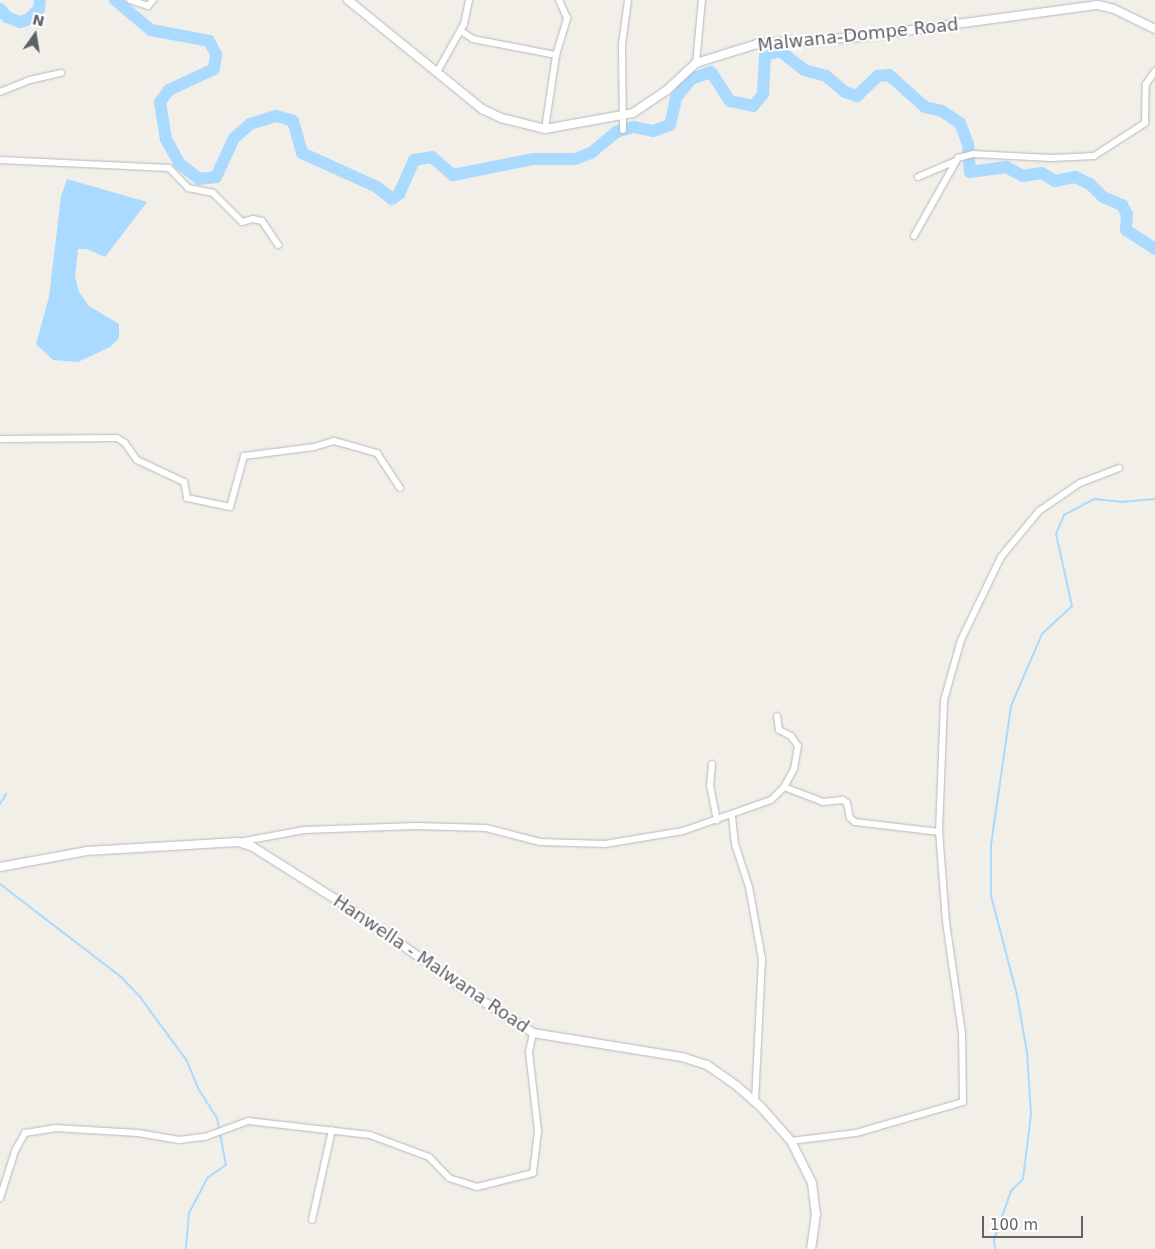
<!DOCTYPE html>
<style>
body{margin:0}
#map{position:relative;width:1155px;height:1249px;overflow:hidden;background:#f1efe8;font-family:"DejaVu Sans",sans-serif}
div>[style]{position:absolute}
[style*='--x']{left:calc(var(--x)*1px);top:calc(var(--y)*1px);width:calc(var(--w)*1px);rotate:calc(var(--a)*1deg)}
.water>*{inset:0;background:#aadaff}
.stream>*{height:2px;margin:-1px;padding:0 1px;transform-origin:1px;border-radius:1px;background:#aadaff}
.river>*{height:12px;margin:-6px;padding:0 6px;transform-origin:6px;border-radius:6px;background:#aadaff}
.roads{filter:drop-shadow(0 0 1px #b5b8bc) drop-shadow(0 0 1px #b5b8bc)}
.minor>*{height:6px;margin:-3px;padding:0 3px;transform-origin:3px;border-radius:3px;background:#fff}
.tertiary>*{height:8px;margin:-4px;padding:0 4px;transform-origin:4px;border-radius:4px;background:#fff}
span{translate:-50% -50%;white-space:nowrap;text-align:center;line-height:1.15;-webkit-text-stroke:4px #fff;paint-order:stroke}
.street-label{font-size:18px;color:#5f6368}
.north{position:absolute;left:10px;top:10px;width:50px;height:50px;-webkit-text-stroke:4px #fff;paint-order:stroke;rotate:13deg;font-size:14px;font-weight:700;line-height:20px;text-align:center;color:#5f6368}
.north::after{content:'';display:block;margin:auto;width:18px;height:22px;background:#5f6368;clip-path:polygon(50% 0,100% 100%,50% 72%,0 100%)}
.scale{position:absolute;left:982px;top:1216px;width:101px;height:22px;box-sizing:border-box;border:2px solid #5f6368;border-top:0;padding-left:6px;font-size:15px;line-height:18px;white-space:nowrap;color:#5f6368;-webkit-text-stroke:4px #fff;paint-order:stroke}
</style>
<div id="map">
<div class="water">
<div style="clip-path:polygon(67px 179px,147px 202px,105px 257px,87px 249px,78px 249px,75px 277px,79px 292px,89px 306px,119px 324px,119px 338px,110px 347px,78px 362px,53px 360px,36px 344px,49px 297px,61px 196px)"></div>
</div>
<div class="stream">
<div style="--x:0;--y:804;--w:12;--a:-59"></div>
<div style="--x:0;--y:884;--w:153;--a:37.5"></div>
<div style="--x:121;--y:977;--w:28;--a:46"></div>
<div style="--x:140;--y:997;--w:79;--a:53.7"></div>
<div style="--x:187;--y:1061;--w:29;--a:68"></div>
<div style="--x:198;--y:1088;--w:36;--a:58"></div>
<div style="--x:217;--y:1118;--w:48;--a:79.2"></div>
<div style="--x:226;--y:1165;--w:22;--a:146"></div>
<div style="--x:208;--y:1177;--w:41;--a:117.8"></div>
<div style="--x:189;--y:1213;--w:36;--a:95"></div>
<div style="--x:995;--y:1249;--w:9;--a:-96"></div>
<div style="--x:994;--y:1240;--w:52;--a:-70.9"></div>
<div style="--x:1011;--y:1191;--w:17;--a:-45"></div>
<div style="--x:1023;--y:1179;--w:64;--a:-82.9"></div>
<div style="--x:1031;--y:1115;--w:63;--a:-93.6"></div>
<div style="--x:1027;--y:1052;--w:58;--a:-100"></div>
<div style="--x:1017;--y:995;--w:102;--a:-104.7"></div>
<div style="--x:991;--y:896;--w:51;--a:-90"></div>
<div style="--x:991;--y:845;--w:140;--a:-81.8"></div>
<div style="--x:1011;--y:706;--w:78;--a:-66.7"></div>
<div style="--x:1042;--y:634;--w:41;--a:-43"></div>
<div style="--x:1072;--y:606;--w:74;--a:-102.5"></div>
<div style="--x:1056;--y:534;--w:21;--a:-67"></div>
<div style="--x:1064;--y:515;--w:34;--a:-28"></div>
<div style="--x:1094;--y:499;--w:27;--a:6"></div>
<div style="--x:1121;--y:502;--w:34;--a:-5"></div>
</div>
<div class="river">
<div style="--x:115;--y:0;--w:47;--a:39.8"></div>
<div style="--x:151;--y:30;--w:59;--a:10.7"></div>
<div style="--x:209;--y:41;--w:15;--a:62"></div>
<div style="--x:216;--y:54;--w:15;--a:98"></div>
<div style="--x:214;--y:69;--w:50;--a:155"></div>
<div style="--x:169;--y:90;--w:15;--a:127"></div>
<div style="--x:160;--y:102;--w:37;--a:81"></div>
<div style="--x:166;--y:139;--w:29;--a:61"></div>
<div style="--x:180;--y:164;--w:24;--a:38"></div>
<div style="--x:199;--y:179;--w:17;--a:-7"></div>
<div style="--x:216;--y:177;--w:43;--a:-65.2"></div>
<div style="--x:234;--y:138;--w:21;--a:-41"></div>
<div style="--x:250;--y:124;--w:28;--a:-17"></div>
<div style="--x:277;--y:116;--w:17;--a:17"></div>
<div style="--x:293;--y:121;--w:33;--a:74"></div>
<div style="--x:302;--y:153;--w:82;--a:24.4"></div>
<div style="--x:377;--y:187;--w:19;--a:39"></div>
<div style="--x:392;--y:199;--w:9;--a:-36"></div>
<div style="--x:399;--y:194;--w:37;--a:-66"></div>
<div style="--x:414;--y:160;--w:18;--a:-9"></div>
<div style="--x:432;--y:157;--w:28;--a:41"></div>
<div style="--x:453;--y:175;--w:82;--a:-11.3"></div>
<div style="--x:533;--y:159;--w:42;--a:0"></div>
<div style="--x:575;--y:159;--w:17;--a:-21"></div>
<div style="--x:591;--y:153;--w:33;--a:-40"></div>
<div style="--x:616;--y:132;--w:19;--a:-16"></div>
<div style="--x:634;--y:127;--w:19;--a:12"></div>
<div style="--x:653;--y:131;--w:18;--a:-19"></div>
<div style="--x:670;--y:125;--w:28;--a:-77"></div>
<div style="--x:676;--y:98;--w:24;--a:-52"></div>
<div style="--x:691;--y:79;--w:21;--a:-19"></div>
<div style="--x:711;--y:72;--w:35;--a:57"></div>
<div style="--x:730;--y:101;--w:24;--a:12"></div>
<div style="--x:753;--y:106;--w:16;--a:-50"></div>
<div style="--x:763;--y:94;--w:39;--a:-87"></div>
<div style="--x:765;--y:55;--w:16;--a:-15"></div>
<div style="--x:780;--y:51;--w:31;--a:38"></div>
<div style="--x:804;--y:70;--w:23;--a:15"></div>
<div style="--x:826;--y:76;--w:25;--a:40"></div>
<div style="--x:845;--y:92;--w:13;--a:18"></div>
<div style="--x:857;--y:96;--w:29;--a:-44"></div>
<div style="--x:878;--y:76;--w:11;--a:-5"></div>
<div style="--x:889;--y:75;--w:48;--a:41.6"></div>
<div style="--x:925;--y:107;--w:17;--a:13"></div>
<div style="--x:942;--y:111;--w:22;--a:34"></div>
<div style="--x:960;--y:123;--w:22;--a:69"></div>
<div style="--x:968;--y:144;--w:28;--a:86"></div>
<div style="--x:970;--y:172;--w:36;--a:-8"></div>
<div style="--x:1006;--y:167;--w:19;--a:28"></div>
<div style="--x:1023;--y:176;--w:19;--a:-9"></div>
<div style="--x:1042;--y:173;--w:15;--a:32"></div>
<div style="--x:1055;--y:181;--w:20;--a:-11"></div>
<div style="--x:1075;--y:177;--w:17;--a:25"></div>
<div style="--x:1090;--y:184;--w:18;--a:45"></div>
<div style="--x:1103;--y:197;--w:21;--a:23"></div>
<div style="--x:1122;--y:205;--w:10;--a:61"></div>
<div style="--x:1127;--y:214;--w:16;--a:94"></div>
<div style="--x:1126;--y:230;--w:35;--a:33"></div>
<div style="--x:0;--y:9;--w:11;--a:49"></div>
<div style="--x:7;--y:17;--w:14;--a:21"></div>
<div style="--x:20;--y:22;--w:9;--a:-18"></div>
<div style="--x:29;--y:19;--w:14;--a:-45"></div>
<div style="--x:39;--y:9;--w:9;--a:-84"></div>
</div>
<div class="roads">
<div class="minor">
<div style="--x:130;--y:0;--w:19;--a:18"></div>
<div style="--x:148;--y:6;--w:8;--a:-50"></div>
<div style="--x:461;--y:31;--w:14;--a:34"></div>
<div style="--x:473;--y:39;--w:85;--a:10.9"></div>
<div style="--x:696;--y:63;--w:63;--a:-84.6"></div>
<div style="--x:437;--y:72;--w:55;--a:-60.6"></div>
<div style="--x:464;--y:24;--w:25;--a:-78"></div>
<div style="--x:0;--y:92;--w:32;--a:-22"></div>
<div style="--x:30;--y:80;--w:32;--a:-13"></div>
<div style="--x:545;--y:129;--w:75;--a:-81.5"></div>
<div style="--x:556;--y:55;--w:39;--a:-73"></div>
<div style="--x:567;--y:18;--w:20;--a:-114"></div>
<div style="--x:623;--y:130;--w:86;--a:-90.7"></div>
<div style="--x:622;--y:44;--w:44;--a:-82.2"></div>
<div style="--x:0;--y:160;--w:169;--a:2.7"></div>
<div style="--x:169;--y:168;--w:28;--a:46"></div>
<div style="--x:188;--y:188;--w:25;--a:11"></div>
<div style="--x:213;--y:193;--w:41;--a:45"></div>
<div style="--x:242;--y:222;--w:11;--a:-15"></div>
<div style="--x:253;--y:219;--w:9;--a:13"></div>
<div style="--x:262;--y:221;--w:29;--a:56"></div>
<div style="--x:918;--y:177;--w:39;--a:-23"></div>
<div style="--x:914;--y:236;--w:90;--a:-60.6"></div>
<div style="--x:958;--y:158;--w:16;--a:-15"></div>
<div style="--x:973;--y:154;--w:79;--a:2.9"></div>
<div style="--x:1052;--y:158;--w:42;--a:-2.7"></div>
<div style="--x:1094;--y:156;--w:61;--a:-32.9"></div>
<div style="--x:1145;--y:123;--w:39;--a:-89"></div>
<div style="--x:1146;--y:84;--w:16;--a:-55"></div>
<div style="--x:0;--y:439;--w:117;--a:-0.5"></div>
<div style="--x:117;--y:438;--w:9;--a:32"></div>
<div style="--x:125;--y:443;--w:21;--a:55"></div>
<div style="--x:137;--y:460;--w:52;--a:25.1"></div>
<div style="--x:184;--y:482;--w:16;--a:79"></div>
<div style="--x:187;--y:498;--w:44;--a:11.8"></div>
<div style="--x:230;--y:507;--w:53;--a:-74.6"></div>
<div style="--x:244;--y:456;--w:71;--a:-7.3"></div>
<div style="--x:314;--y:447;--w:21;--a:-17"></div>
<div style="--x:334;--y:441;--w:45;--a:15.6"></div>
<div style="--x:377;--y:453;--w:42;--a:56.7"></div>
<div style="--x:712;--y:764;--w:21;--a:95"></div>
<div style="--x:710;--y:785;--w:36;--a:79"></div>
<div style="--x:784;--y:787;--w:42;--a:21"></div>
<div style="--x:823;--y:802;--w:20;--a:-6"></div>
<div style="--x:843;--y:800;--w:5;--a:37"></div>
<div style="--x:847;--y:803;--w:15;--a:79"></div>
<div style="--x:850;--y:818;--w:6;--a:39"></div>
<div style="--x:855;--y:822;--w:85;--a:6.8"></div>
<div style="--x:732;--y:816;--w:28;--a:84"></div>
<div style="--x:735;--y:844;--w:45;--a:72"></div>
<div style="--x:749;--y:887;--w:73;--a:79.8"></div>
<div style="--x:762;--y:959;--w:143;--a:92.8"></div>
<div style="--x:239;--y:842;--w:66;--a:-10.5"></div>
<div style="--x:304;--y:830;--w:112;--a:-2"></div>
<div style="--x:416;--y:826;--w:70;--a:1.6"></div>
<div style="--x:486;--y:828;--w:56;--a:14.5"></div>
<div style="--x:540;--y:842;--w:65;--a:1.8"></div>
<div style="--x:605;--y:844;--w:79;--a:-9.5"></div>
<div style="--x:683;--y:831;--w:93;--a:-19.4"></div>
<div style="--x:771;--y:800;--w:18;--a:-45"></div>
<div style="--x:784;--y:787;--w:21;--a:-61"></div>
<div style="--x:794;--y:769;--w:23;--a:-80"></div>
<div style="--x:798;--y:746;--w:12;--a:-125"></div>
<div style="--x:791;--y:736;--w:13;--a:-153"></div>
<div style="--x:779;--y:730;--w:14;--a:-98"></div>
<div style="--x:791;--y:1141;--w:65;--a:-7"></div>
<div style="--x:856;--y:1133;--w:111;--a:-16.2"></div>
<div style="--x:963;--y:1102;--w:69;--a:-90.8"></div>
<div style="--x:962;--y:1033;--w:112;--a:-98.2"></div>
<div style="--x:946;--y:922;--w:90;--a:-94.4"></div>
<div style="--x:939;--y:832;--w:132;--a:-87.8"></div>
<div style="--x:944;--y:700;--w:62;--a:-74.2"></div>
<div style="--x:961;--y:640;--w:92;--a:-64.3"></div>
<div style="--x:1001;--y:557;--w:60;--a:-50.4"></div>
<div style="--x:1039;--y:511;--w:50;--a:-34.3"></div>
<div style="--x:1080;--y:483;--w:42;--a:-21"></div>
<div style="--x:0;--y:1198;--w:49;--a:-72.3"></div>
<div style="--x:15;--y:1151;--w:21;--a:-61"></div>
<div style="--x:25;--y:1133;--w:30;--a:-9"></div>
<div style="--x:55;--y:1128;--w:83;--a:3.4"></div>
<div style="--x:138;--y:1133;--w:42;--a:9.7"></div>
<div style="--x:179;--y:1140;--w:26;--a:-7"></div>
<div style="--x:205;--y:1137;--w:46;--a:-20.4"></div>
<div style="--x:248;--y:1121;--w:123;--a:6.5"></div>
<div style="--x:370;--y:1135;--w:63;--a:20.4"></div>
<div style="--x:429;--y:1157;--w:29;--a:46"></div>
<div style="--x:449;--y:1178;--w:29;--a:18"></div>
<div style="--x:477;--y:1187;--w:58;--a:-14"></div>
<div style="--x:533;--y:1173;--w:42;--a:-83.2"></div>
<div style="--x:538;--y:1131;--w:80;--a:-96.5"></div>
<div style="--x:529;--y:1052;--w:19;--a:-78"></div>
<div style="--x:312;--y:1220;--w:92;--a:-77.5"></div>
</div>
<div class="tertiary">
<div style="--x:348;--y:0;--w:173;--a:39.1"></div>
<div style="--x:482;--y:109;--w:21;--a:25"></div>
<div style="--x:501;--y:118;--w:45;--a:14"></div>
<div style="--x:545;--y:129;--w:89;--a:-10.3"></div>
<div style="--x:633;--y:113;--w:40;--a:-34"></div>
<div style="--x:666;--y:91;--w:41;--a:-43"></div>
<div style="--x:696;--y:63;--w:64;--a:-17.3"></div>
<div style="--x:757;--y:44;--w:103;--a:-3.9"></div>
<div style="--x:860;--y:37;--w:240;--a:-7.7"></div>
<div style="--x:1098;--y:5;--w:16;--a:14"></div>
<div style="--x:1114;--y:9;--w:46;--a:26"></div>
<div style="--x:0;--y:867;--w:88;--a:-10.4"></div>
<div style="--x:87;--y:851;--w:151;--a:-3.4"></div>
<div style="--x:238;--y:842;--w:16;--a:18"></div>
<div style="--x:253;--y:847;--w:116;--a:32.3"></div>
<div style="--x:351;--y:909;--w:149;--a:35.2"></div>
<div style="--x:473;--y:995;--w:71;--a:32.3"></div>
<div style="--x:533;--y:1033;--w:151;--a:9.2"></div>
<div style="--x:682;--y:1057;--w:26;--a:18"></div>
<div style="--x:707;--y:1065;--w:38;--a:35"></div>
<div style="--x:738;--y:1087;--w:29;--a:41"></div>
<div style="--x:760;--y:1106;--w:47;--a:48.5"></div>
<div style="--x:791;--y:1141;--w:47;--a:63.4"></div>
<div style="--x:812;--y:1183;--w:31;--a:83"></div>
<div style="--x:816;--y:1214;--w:35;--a:98"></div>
</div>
</div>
<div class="street-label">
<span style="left:858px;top:35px;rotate:-6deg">Malwana-Dompe Road</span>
<span style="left:431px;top:964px;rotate:34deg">Hanwella - Malwana Road</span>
</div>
<div class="north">N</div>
<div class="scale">100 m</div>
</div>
